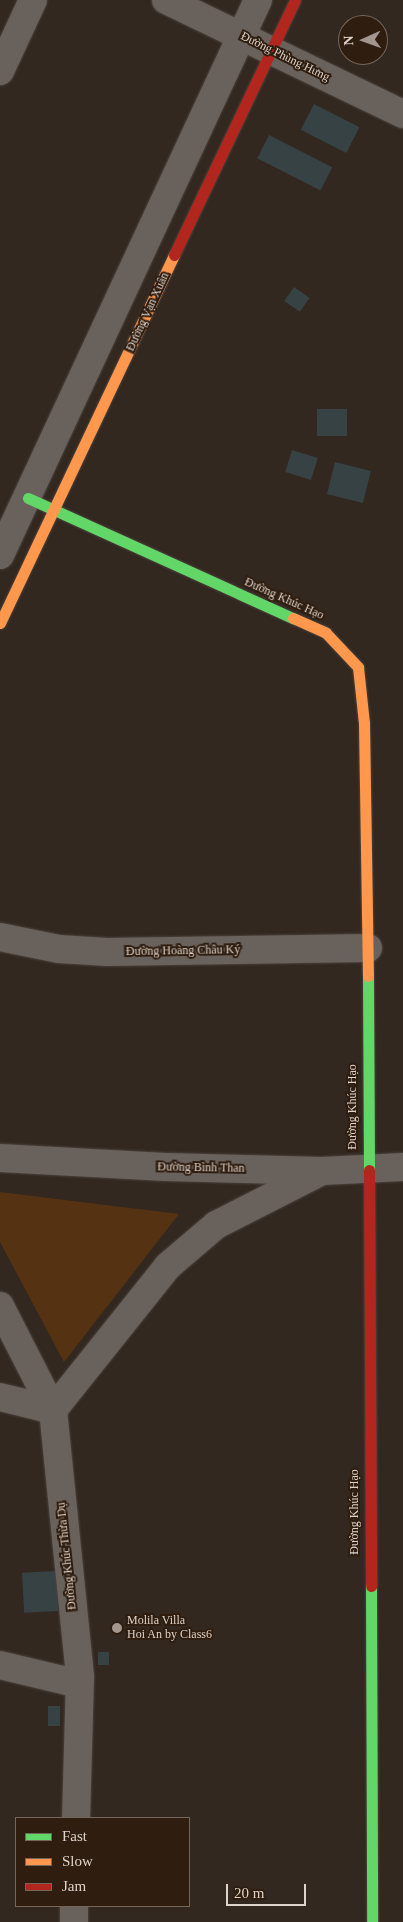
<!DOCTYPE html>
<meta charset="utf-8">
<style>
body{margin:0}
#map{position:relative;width:403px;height:1922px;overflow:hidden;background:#322820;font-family:"Times New Roman",serif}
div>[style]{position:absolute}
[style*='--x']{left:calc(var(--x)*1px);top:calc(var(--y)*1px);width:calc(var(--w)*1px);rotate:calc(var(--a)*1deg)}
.green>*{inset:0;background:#553211}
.building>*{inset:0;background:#374245;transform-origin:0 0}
.roads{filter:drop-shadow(0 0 1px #4c433d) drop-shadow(0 0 1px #4c433d)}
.street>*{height:28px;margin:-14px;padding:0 14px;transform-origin:14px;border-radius:14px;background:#69625c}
.fast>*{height:11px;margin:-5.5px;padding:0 5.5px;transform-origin:5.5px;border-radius:5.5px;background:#63d668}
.slow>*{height:11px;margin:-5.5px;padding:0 5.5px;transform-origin:5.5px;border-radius:5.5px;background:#ff974d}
.jam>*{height:11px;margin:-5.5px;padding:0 5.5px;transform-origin:5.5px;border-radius:5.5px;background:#b3261e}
.dots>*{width:14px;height:14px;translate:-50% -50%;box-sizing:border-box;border:2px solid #2f1e10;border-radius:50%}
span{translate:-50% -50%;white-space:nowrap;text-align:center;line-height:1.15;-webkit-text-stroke:4px #2f1e10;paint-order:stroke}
.street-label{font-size:12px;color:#ded2c9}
.poi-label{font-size:12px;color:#ded2c9}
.left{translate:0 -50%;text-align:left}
.legend{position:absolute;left:15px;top:1817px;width:175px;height:90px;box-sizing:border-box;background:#2f1e10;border:1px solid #75665a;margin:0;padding:6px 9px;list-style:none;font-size:15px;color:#ded2c9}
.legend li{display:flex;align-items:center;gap:10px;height:25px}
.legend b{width:25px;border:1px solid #75665a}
.north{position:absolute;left:338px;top:15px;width:50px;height:50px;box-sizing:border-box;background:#2f1e10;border:1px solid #75665a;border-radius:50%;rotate:268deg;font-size:14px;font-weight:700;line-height:20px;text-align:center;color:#ded2c9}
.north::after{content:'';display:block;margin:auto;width:18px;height:22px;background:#a2968e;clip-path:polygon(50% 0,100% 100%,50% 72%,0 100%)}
.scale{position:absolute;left:226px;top:1884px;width:80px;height:22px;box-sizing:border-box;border:2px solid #ded2c9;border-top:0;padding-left:6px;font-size:15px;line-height:18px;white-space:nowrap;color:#ded2c9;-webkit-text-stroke:4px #2f1e10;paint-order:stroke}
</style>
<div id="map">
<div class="green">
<div style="clip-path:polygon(0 1192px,179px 1214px,64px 1362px,0 1242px)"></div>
</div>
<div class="building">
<div style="left:314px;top:104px;width:51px;height:29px;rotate:27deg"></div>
<div style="left:269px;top:135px;width:71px;height:26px;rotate:27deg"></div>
<div style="left:294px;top:287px;width:19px;height:17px;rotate:35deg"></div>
<div style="left:317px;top:409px;width:30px;height:27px"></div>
<div style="left:292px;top:450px;width:27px;height:23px;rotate:17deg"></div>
<div style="left:335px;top:462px;width:37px;height:33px;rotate:14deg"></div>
<div style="left:56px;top:1571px;width:40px;height:34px;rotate:87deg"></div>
<div style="left:98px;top:1652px;width:11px;height:13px"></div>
<div style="left:48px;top:1706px;width:12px;height:20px"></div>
</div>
<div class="roads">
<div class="street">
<div style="--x:166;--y:0;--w:263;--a:25.7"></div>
<div style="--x:0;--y:71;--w:78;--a:-65.1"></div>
<div style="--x:0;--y:555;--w:612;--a:-65.07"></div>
<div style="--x:0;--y:937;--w:60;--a:11.5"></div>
<div style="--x:59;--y:949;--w:48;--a:3.6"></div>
<div style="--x:107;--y:952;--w:261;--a:-0.9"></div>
<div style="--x:0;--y:1158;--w:166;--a:3.1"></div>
<div style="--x:166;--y:1167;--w:156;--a:1.5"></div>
<div style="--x:322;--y:1171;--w:81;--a:-2.8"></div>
<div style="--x:0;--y:1306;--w:117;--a:63"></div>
<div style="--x:53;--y:1410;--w:268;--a:84.2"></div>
<div style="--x:80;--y:1677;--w:141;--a:91.6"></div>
<div style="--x:0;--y:1397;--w:55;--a:13.8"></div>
<div style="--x:53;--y:1410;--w:184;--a:-51.4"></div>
<div style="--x:168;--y:1266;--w:63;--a:-40.5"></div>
<div style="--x:216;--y:1225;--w:119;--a:-27"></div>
<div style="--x:0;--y:1665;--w:81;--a:13.5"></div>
<div style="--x:74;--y:1922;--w:16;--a:-90"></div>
</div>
<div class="fast">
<div style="--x:28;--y:498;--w:291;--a:24.4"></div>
<div style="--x:368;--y:976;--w:194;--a:89.7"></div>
<div style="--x:371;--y:1586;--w:336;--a:89.8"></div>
</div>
<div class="slow">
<div style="--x:293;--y:618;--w:36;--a:24"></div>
<div style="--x:326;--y:633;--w:47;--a:46.7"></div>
<div style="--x:358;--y:667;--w:56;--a:83.9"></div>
<div style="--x:364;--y:723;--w:253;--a:89.1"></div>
<div style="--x:0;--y:623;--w:407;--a:-64.7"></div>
</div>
<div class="jam">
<div style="--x:174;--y:255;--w:282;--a:-64.6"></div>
<div style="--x:369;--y:1170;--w:416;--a:89.7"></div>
</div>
</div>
<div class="dots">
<div style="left:117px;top:1628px;background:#a2968e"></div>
</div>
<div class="street-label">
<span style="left:285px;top:57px;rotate:26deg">Đường Phùng Hưng</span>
<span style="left:148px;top:312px;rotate:-65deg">Đường Vạn Xuân</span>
<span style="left:284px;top:599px;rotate:24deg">Đường Khúc Hạo</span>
<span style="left:183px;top:951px;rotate:-1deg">Đường Hoàng Châu Ký</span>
<span style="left:353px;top:1107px;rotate:-90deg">Đường Khúc Hạo</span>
<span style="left:201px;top:1168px;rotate:1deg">Đường Bình Than</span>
<span style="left:355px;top:1512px;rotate:-90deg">Đường Khúc Hạo</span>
<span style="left:67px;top:1556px;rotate:-96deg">Đường Khúc Thừa Dụ</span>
</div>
<div class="poi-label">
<span class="left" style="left:127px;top:1628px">Molila Villa<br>Hoi An by Class6</span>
</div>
<ul class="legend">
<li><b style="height:6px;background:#63d668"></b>Fast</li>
<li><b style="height:6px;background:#ff974d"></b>Slow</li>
<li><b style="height:6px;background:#b3261e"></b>Jam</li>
</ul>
<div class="north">N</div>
<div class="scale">20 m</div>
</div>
